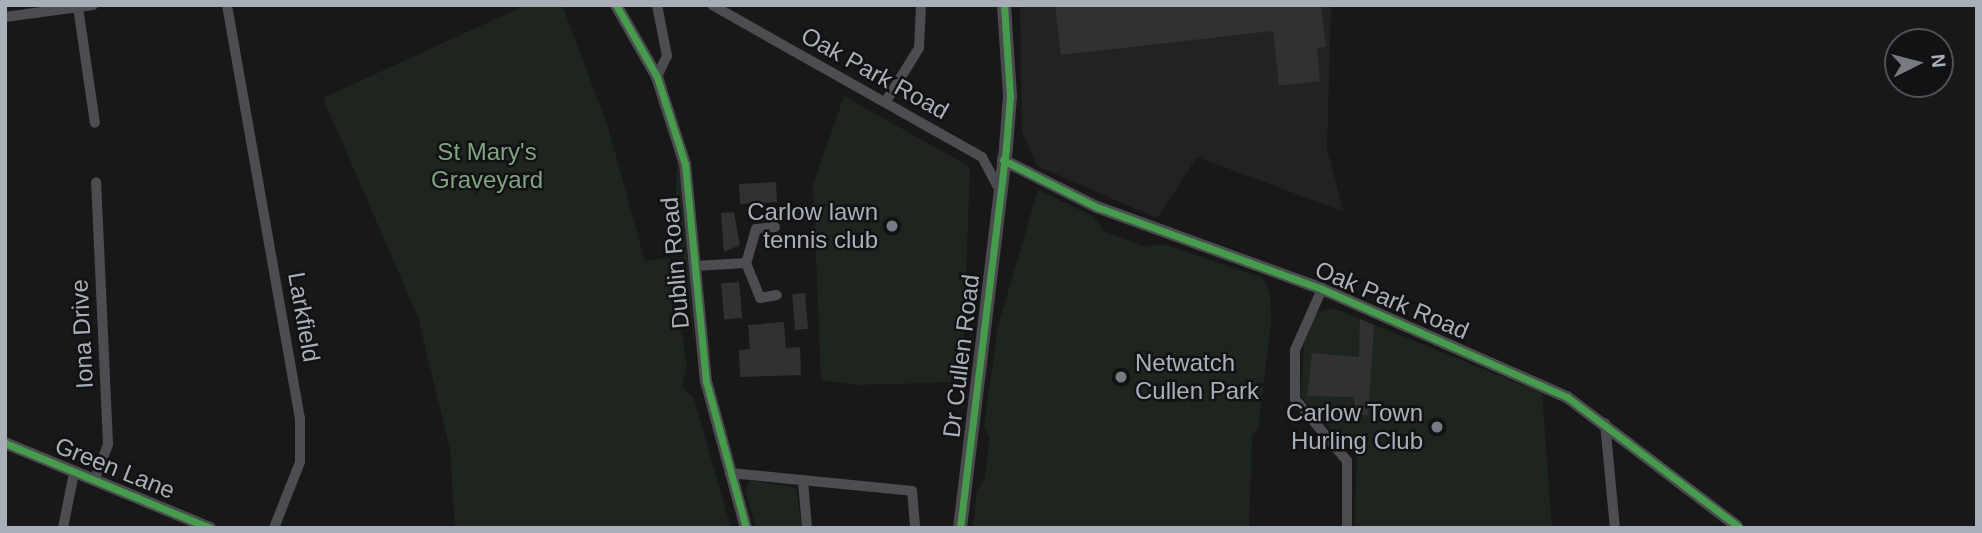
<!DOCTYPE html>
<style>
body{margin:0}
#map{position:relative;width:1982px;height:533px;overflow:hidden;background:#181818;font-family:Arial,sans-serif}
div>[style]{position:absolute}
[style*='--x']{left:calc(var(--x)*1px);top:calc(var(--y)*1px);width:calc(var(--w)*1px);rotate:calc(var(--a)*1deg)}
.built>*{inset:0;background:#222224}
.green>*{inset:0;background:#1e251f}
.building>*{inset:0;background:#313132;transform-origin:0 0}
.street>*{height:10px;margin:-5px;padding:0 5px;transform-origin:5px;border-radius:5px;background:#4c4d51}
.secondary>*{height:12px;margin:-6px;padding:0 6px;transform-origin:6px;border-radius:6px;background:#4b4c4f}
.primary>*{height:14px;margin:-7px;padding:0 7px;transform-origin:7px;border-radius:7px;background:#494a4d}
.cycleway>*{height:7px;margin:-3.5px;padding:0 3.5px;transform-origin:3.5px;border-radius:3.5px;background:#469c4c}
.dots>*{width:19px;height:19px;translate:-50% -50%;box-sizing:border-box;border:4px solid #121214;border-radius:50%}
span{translate:-50% -50%;white-space:nowrap;text-align:center;line-height:1.15;-webkit-text-stroke:5px #121214;paint-order:stroke}
.street-label{font-size:24px;color:#a9afb9}
.park-label{font-size:24px;color:#80a481}
.poi-label{font-size:24px;color:#a9afb9}
.right{translate:-100% -50%;text-align:right}
.left{translate:0 -50%;text-align:left}
.frame{position:absolute;inset:0;border:7px solid #a9afb9;pointer-events:none}
.north{position:absolute;left:1884px;top:28px;width:70px;height:70px;box-sizing:border-box;background:#121214;border:2px solid #4e5156;border-radius:50%;rotate:84deg;font-size:19px;font-weight:700;line-height:28px;text-align:center;color:#a9afb9}
.north::after{content:'';display:block;margin:auto;width:24px;height:32px;background:#767a81;clip-path:polygon(50% 0,100% 100%,50% 72%,0 100%)}
</style>
<div id="map">
<div class="built">
<div style="clip-path:polygon(1020px 5px,1331px 5px,1327px 150px,1344px 212px,1197px 157px,1157px 218px,1037px 166px,1022px 132px)"></div>
</div>
<div class="green">
<div style="clip-path:polygon(526px 5px,562px 5px,608px 127px,645px 261px,670px 258px,687px 367px,682px 386px,694px 399px,731px 528px,455px 528px,450px 449px,418px 317px,323px 98px)"></div>
<div style="clip-path:polygon(844px 96px,970px 167px,962px 382px,855px 385px,821px 380px,813px 185px)"></div>
<div style="clip-path:polygon(677px 157px,683px 191px,696px 359px,676px 198px)"></div>
<div style="clip-path:polygon(1038px 190px,1093px 216px,1104px 231px,1143px 246px,1163px 244px,1263px 278px,1270px 293px,1271px 322px,1258px 429px,1252px 435px,1249px 528px,973px 528px,977px 491px,985px 478px,990px 438px,984px 427px,998px 326px)"></div>
<div style="clip-path:polygon(1333px 308px,1542px 393px,1552px 528px,1354px 528px,1357px 458px,1301px 396px,1304px 342px,1317px 312px)"></div>
<div style="clip-path:polygon(750px 480px,796px 488px,802px 528px,756px 528px,745px 490px)"></div>
</div>
<div class="building">
<div style="clip-path:polygon(1055px 5px,1321px 5px,1326px 47px,1317px 48px,1320px 81px,1279px 86px,1273px 31px,1061px 55px)"></div>
<div style="left:776px;top:182px;width:20px;height:37px;rotate:87deg"></div>
<div style="clip-path:polygon(734px 212px,740px 245px,724px 252px,721px 213px)"></div>
<div style="left:739px;top:282px;width:36px;height:18px;rotate:85deg"></div>
<div style="left:805px;top:293px;width:36px;height:13px;rotate:85deg"></div>
<div style="clip-path:polygon(1360px 319px,1374px 325px,1368px 415px,1355px 415px,1354px 397px,1307px 396px,1312px 353px,1359px 357px)"></div>
<div style="clip-path:polygon(784px 322px,786px 348px,800px 347px,801px 375px,740px 377px,739px 350px,750px 349px,748px 325px)"></div>
</div>
<div class="street">
<div style="--x:227;--y:5;--w:419;--a:80"></div>
<div style="--x:300;--y:418;--w:44;--a:90"></div>
<div style="--x:300;--y:462;--w:71;--a:111.5"></div>
<div style="--x:712;--y:5;--w:310;--a:29.4"></div>
<div style="--x:982;--y:157;--w:34;--a:62"></div>
<div style="--x:78;--y:7;--w:117;--a:81.7"></div>
<div style="--x:5;--y:17;--w:89;--a:-7.8"></div>
<div style="--x:657;--y:77;--w:23;--a:-65"></div>
<div style="--x:667;--y:56;--w:52;--a:-101.1"></div>
<div style="--x:886;--y:101;--w:62;--a:-58.1"></div>
<div style="--x:919;--y:48;--w:43;--a:-87.3"></div>
<div style="--x:775;--y:227;--w:19;--a:174"></div>
<div style="--x:756;--y:229;--w:35;--a:106"></div>
<div style="--x:746;--y:263;--w:38;--a:68"></div>
<div style="--x:760;--y:298;--w:17;--a:-10"></div>
<div style="--x:695;--y:266;--w:51;--a:-3.4"></div>
<div style="--x:1322;--y:289;--w:67;--a:113.9"></div>
<div style="--x:1295;--y:350;--w:49;--a:90"></div>
<div style="--x:1295;--y:399;--w:81;--a:50"></div>
<div style="--x:1347;--y:461;--w:67;--a:90"></div>
<div style="--x:1605;--y:423;--w:105;--a:84.6"></div>
<div style="--x:730;--y:473;--w:183;--a:5.6"></div>
<div style="--x:912;--y:491;--w:37;--a:85"></div>
<div style="--x:94;--y:481;--w:40;--a:-69"></div>
<div style="--x:108;--y:444;--w:262;--a:-92.6"></div>
<div style="--x:803;--y:481;--w:47;--a:85.1"></div>
<div style="--x:63;--y:528;--w:56;--a:-78.7"></div>
</div>
<div class="secondary">
<div style="--x:616;--y:5;--w:83;--a:60.3"></div>
<div style="--x:657;--y:77;--w:91;--a:72.2"></div>
<div style="--x:685;--y:164;--w:218;--a:84.5"></div>
<div style="--x:706;--y:381;--w:152;--a:74.8"></div>
<div style="--x:1003;--y:160;--w:105;--a:26.6"></div>
<div style="--x:1097;--y:207;--w:239;--a:20"></div>
<div style="--x:1322;--y:289;--w:268;--a:23.8"></div>
<div style="--x:1567;--y:397;--w:213;--a:37.2"></div>
<div style="--x:5;--y:443;--w:222;--a:22.5"></div>
</div>
<div class="primary">
<div style="--x:960;--y:528;--w:384;--a:-83.1"></div>
<div style="--x:1006;--y:147;--w:51;--a:-85.5"></div>
<div style="--x:1010;--y:96;--w:91;--a:-93.8"></div>
</div>
<div class="cycleway">
<div style="--x:616;--y:5;--w:83;--a:60.3"></div>
<div style="--x:657;--y:77;--w:91;--a:72.2"></div>
<div style="--x:685;--y:164;--w:218;--a:84.5"></div>
<div style="--x:706;--y:381;--w:152;--a:74.8"></div>
<div style="--x:1003;--y:160;--w:105;--a:26.6"></div>
<div style="--x:1097;--y:207;--w:239;--a:20"></div>
<div style="--x:1322;--y:289;--w:268;--a:23.8"></div>
<div style="--x:1567;--y:397;--w:217;--a:37.1"></div>
<div style="--x:5;--y:443;--w:222;--a:22.5"></div>
<div style="--x:960;--y:528;--w:384;--a:-83.1"></div>
<div style="--x:1006;--y:147;--w:51;--a:-85.5"></div>
<div style="--x:1010;--y:96;--w:91;--a:-93.8"></div>
</div>
<div class="dots">
<div style="left:892px;top:226px;background:#767a81"></div>
<div style="left:1121px;top:377px;background:#767a81"></div>
<div style="left:1437px;top:427px;background:#767a81"></div>
</div>
<div class="street-label">
<span style="left:875px;top:73px;rotate:29deg">Oak Park Road</span>
<span style="left:675px;top:263px;rotate:-95deg">Dublin Road</span>
<span style="left:1392px;top:300px;rotate:23deg">Oak Park Road</span>
<span style="left:304px;top:317px;rotate:80deg">Larkfield</span>
<span style="left:82px;top:334px;rotate:-93deg">Iona Drive</span>
<span style="left:961px;top:356px;rotate:-83deg">Dr Cullen Road</span>
<span style="left:115px;top:468px;rotate:22deg">Green Lane</span>
</div>
<div class="park-label">
<span style="left:487px;top:166px">St Mary's<br>Graveyard</span>
</div>
<div class="poi-label">
<span class="right" style="left:878px;top:226px">Carlow lawn<br>tennis club</span>
<span class="left" style="left:1135px;top:377px">Netwatch<br>Cullen Park</span>
<span class="right" style="left:1423px;top:427px">Carlow Town<br>Hurling Club</span>
</div>
<div class="frame"></div>
<div class="north">N</div>
</div>
